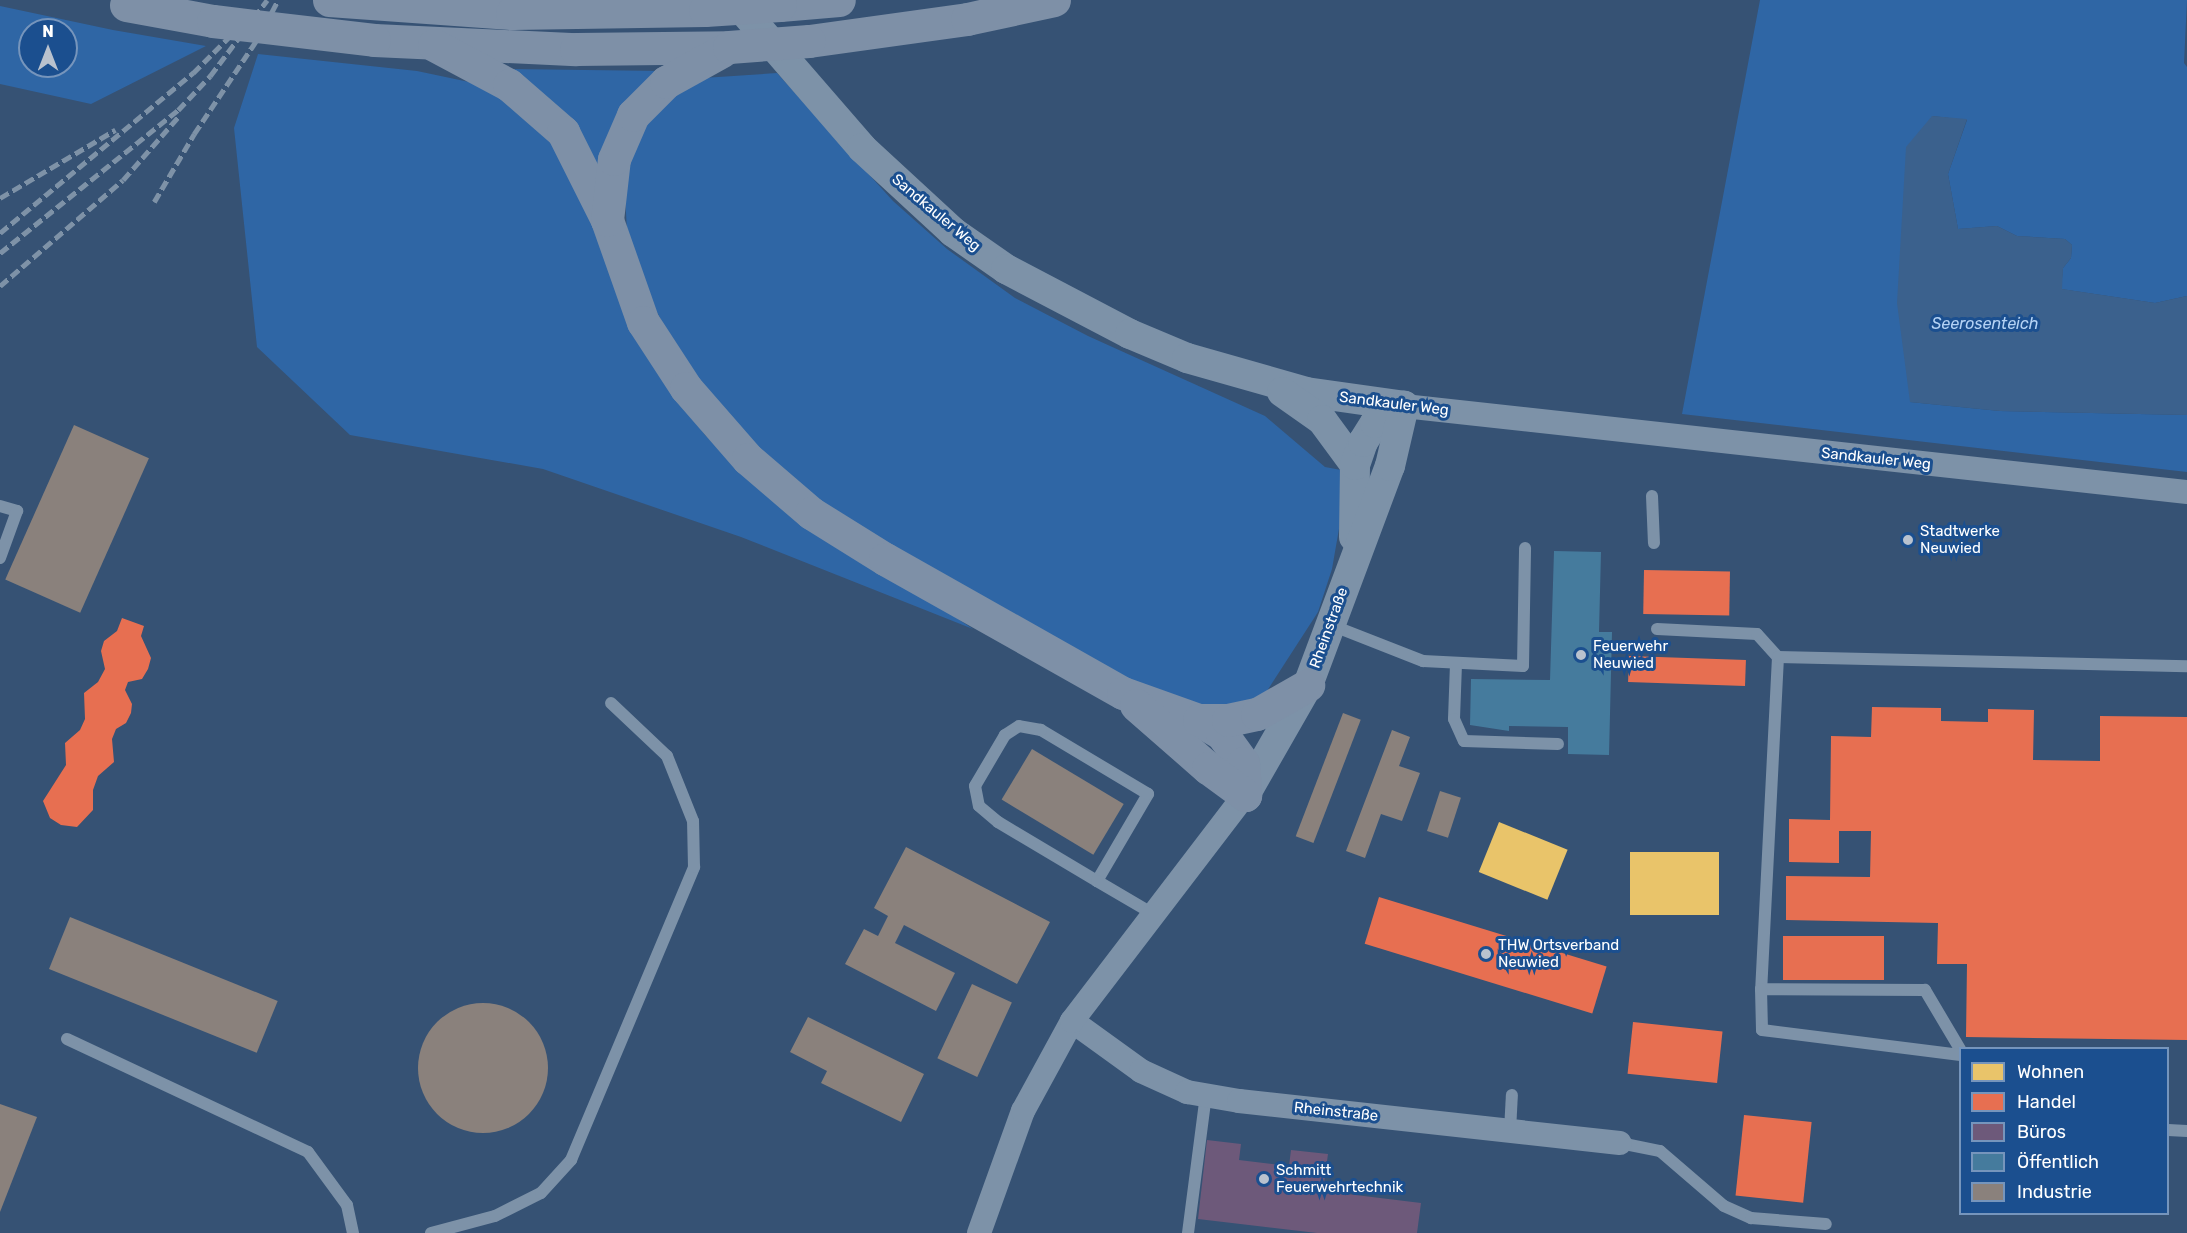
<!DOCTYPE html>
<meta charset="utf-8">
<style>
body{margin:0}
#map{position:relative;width:2187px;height:1233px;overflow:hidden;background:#365274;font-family:Rubik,sans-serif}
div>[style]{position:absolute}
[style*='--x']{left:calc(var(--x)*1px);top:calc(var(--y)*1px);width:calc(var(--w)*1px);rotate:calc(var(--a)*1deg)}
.green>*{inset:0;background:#2f66a5}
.water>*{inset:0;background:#3b618d}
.homes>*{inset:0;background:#e9c46a;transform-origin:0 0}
.shops>*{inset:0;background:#e76f51;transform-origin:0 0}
.offices>*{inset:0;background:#6d597a}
.public>*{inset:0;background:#457b9d}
.industry>*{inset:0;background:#8a817c;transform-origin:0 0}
.round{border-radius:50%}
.service>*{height:12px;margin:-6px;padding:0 6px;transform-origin:6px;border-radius:6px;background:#7d92a8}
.minor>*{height:24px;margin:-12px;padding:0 12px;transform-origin:12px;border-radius:12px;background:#7d92a8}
.tertiary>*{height:30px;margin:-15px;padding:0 15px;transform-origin:15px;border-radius:15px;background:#7d92a8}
.trunk>*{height:33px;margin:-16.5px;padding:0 16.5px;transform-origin:16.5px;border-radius:16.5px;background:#7e90a7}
.rail>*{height:4.5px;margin-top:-2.25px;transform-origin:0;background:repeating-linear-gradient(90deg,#7e92a7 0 10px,transparent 0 14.5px)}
.trunk-bridge>*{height:33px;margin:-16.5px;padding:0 16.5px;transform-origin:16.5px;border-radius:16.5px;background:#7e90a7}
.dots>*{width:16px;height:16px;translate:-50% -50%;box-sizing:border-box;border:3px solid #1b4f8f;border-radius:50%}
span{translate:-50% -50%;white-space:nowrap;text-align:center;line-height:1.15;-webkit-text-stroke:6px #1b4f8f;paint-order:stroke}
.street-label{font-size:15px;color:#fff}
.poi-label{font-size:15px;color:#fff}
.left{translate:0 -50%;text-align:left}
.water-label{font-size:16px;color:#b5d3f5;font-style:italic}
.legend{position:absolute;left:1959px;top:1047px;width:210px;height:168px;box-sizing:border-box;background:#1b4f8f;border:2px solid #7695bc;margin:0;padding:8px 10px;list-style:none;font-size:18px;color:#fff}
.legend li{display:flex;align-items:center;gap:12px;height:30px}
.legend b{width:30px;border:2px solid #7695bc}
.north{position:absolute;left:18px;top:18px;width:60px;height:60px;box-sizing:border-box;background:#1b4f8f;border:2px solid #7695bc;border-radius:50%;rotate:0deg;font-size:16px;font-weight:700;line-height:24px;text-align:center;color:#fff}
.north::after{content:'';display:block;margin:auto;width:21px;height:27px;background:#b9c2ce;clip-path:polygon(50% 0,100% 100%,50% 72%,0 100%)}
</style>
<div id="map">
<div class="green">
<div style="clip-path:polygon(1760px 0,2187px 0,2184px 63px,2187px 67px,2187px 296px,2155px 303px,2061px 289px,2063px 268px,2071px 258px,2072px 245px,2065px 239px,2017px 236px,1997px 226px,1958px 229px,1948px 174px,1967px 120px,1932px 116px,1910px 402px,2000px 411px,2187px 415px,2187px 472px,1682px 414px)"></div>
<div style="clip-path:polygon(evenodd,0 6px,113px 30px,206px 46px,91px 104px,0 84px,0 6px,30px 30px,66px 30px,66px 66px,30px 66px,30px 30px)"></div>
<div style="clip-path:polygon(258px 54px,417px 71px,488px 86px,569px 159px,659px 371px,705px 435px,753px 482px,973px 629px,741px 537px,543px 469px,350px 435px,257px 347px,234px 128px)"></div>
<div style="clip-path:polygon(498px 69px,663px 71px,604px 178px)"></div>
<div style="clip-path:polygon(777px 73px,893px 201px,947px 249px,1015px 298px,1088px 336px,1265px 416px,1325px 467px,1341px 470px,1343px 506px,1332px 569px,1318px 612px,1265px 694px,1222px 713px,1132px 684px,954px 585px,812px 496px,723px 414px,671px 339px,647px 293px,627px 231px,624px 176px,642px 123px,659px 105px,703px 78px)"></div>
</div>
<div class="water">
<div style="clip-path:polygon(1932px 116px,1967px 119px,1948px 174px,1958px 229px,1997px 226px,2017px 236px,2065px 239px,2072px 245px,2071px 258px,2063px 268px,2062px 289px,2155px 303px,2187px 296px,2187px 415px,2000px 411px,1910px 402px,1897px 303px,1906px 147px)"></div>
</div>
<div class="homes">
<div style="left:1499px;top:822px;width:74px;height:54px;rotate:22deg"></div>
<div style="left:1630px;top:852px;width:89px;height:63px"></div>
</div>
<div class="shops">
<div style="left:1644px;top:570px;width:86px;height:44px;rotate:1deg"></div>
<div style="clip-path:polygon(122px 618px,144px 626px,141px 636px,151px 658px,148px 669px,142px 679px,128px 682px,125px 690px,132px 704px,131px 713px,126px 723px,116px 729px,112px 739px,114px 762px,98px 776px,93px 790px,93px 810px,77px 827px,61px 825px,50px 818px,43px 801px,66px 765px,65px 743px,80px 730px,85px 719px,84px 693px,98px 682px,105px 669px,101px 651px,104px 641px,117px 631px)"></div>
<div style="left:1629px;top:656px;width:117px;height:26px;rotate:2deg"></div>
<div style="clip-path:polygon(1872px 707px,1941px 708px,1941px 721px,1988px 722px,1988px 709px,2034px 710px,2033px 760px,2100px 761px,2100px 716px,2187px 717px,2187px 1040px,1966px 1037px,1967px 964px,1937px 964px,1938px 923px,1786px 920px,1786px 876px,1870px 877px,1871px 831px,1839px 831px,1839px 863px,1789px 862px,1789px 819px,1830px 820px,1831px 736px,1871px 737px)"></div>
<div style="left:1379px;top:897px;width:238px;height:49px;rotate:17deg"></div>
<div style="left:1783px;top:936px;width:101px;height:44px"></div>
<div style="left:1633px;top:1022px;width:90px;height:52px;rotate:6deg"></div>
<div style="left:1744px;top:1115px;width:68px;height:81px;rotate:6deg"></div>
</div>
<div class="offices">
<div style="clip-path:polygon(1207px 1140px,1241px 1144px,1239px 1160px,1289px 1166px,1291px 1150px,1328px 1154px,1323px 1191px,1421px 1203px,1417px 1233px,1317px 1233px,1198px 1219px)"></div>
</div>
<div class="public">
<div style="clip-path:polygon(1554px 551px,1601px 552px,1599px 632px,1612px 632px,1609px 755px,1568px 754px,1568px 727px,1509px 726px,1509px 731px,1470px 725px,1471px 679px,1550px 680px)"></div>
</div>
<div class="industry">
<div style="left:74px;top:425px;width:82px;height:169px;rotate:24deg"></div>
<div style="left:1343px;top:713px;width:19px;height:132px;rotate:21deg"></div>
<div style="clip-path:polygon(1392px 730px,1410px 737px,1399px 766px,1420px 773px,1402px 821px,1381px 814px,1365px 858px,1346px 851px)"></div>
<div style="left:1032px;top:749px;width:107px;height:59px;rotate:31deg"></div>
<div style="left:1440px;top:791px;width:22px;height:42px;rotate:18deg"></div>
<div style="clip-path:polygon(906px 847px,1050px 922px,1017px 984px,904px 925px,895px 943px,955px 973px,936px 1011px,845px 964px,864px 929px,878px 936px,888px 916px,874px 908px)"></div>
<div style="left:70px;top:917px;width:224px;height:56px;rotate:22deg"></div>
<div style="left:972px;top:984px;width:44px;height:82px;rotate:25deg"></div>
<div class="round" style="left:418px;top:1003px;width:130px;height:130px"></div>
<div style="clip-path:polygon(808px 1017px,924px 1074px,901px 1122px,821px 1083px,827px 1071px,790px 1052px)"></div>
<div style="clip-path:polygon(0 1104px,37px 1117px,0 1212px)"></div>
</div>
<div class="service">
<div style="--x:1652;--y:496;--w:47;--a:87.6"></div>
<div style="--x:0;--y:506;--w:18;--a:16"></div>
<div style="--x:17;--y:511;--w:50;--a:109.9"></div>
<div style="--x:1331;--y:625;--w:99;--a:21.4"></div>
<div style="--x:1423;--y:661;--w:100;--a:2.9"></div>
<div style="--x:1523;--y:666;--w:118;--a:-89"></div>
<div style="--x:1657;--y:629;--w:100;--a:2.9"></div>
<div style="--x:1757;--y:634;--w:31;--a:48"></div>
<div style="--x:1778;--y:657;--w:332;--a:92.9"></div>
<div style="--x:1778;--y:657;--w:409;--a:1.3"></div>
<div style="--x:1456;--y:664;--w:55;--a:92.1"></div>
<div style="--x:1454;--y:719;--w:24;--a:66"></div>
<div style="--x:1464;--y:741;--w:94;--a:1.8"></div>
<div style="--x:1097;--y:881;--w:101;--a:-59.6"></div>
<div style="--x:1148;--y:794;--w:125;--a:-149.1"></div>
<div style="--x:1041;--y:730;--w:22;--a:-170"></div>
<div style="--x:1019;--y:726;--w:17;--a:147"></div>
<div style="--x:1005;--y:735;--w:59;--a:120.5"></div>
<div style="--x:975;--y:786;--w:20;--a:79"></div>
<div style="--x:979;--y:806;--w:25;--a:40"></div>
<div style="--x:998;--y:822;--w:115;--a:30.8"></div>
<div style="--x:1097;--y:881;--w:67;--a:30.4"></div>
<div style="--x:67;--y:1039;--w:266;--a:25.1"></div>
<div style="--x:308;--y:1152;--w:66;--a:53.7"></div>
<div style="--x:347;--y:1205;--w:29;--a:78"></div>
<div style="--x:1960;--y:1049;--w:69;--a:-120.7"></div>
<div style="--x:1925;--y:990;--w:164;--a:-179.7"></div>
<div style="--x:1761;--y:989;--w:41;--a:88.6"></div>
<div style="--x:1762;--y:1030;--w:200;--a:7.2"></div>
<div style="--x:2168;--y:1130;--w:19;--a:3"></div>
<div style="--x:1510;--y:1131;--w:36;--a:-87"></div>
<div style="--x:1620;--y:1143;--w:41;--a:11.3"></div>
<div style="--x:1660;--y:1151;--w:84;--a:40.7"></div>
<div style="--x:1724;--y:1206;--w:30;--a:24"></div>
<div style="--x:1751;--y:1218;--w:75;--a:4.6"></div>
<div style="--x:431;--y:1233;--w:66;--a:-14.9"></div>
<div style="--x:495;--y:1216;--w:51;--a:-26.6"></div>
<div style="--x:541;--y:1193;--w:45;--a:-47.7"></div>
<div style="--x:571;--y:1160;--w:318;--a:-67.2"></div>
<div style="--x:694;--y:867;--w:46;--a:-91.2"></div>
<div style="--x:693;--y:821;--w:70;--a:-111.8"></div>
<div style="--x:667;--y:756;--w:77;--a:-136.6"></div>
<div style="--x:1188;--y:1233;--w:139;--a:-82.6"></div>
</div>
<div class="minor">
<div style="--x:1404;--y:406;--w:788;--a:6.27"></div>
<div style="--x:1072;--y:1021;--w:85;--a:35.9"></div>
<div style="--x:1141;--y:1071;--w:51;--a:24.5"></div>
<div style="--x:1187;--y:1092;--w:53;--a:9.8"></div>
<div style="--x:1239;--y:1101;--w:383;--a:6.3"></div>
<div style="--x:979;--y:1233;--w:130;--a:-70.2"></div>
<div style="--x:1023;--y:1111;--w:102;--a:-61.4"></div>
<div style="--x:1072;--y:1021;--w:285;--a:-52.6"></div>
</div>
<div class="tertiary">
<div style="--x:734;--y:0;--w:196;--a:49.1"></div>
<div style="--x:862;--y:148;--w:124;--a:42.7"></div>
<div style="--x:953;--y:232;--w:65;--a:34.9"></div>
<div style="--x:1006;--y:269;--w:140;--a:27.7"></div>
<div style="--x:1130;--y:334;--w:62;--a:22.8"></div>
<div style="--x:1187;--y:358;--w:124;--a:15.9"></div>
<div style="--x:1306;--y:392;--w:99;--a:8.1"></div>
<div style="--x:1282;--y:392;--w:49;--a:35"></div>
<div style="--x:1322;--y:420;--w:56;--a:53.7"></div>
<div style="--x:1354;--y:537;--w:72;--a:-89.2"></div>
<div style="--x:1355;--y:465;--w:24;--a:-71"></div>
<div style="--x:1363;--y:442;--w:22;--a:-58"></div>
<div style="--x:1375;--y:423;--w:34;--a:-30"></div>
<div style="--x:1245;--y:795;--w:127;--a:-60.2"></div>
<div style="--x:1308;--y:685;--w:234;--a:-69.5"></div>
<div style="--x:1390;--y:466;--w:62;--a:-76.9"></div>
</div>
<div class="trunk">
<div style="--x:329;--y:0;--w:183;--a:4.1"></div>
<div style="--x:512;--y:13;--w:193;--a:-0.9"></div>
<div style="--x:780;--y:5;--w:59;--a:-4.8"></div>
<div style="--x:374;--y:40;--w:202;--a:2.6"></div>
<div style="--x:576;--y:49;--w:153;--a:-0.7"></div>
<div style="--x:809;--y:41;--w:160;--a:-7.9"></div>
<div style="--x:967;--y:19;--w:89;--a:-12.3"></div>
<div style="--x:434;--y:45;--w:85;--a:28.1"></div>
<div style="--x:509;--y:85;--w:72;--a:41"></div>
<div style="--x:563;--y:132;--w:98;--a:63.4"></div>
<div style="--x:607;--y:220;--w:108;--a:70.6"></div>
<div style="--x:643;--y:322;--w:79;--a:56.9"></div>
<div style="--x:686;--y:388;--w:94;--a:48.9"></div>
<div style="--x:748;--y:459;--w:83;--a:40.6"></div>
<div style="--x:811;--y:513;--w:87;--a:31.9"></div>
<div style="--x:885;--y:559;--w:273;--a:29.4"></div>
<div style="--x:1123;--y:693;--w:81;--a:19.6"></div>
<div style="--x:1199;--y:720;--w:27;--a:31"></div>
<div style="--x:1222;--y:734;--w:36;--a:54"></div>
<div style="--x:1243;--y:763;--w:32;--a:86"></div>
<div style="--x:607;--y:220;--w:61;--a:-83.5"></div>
<div style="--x:614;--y:159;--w:48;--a:-66.6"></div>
<div style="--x:633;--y:115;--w:47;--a:-45"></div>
<div style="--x:666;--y:82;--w:64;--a:-29"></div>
<div style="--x:1136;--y:705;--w:96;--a:41.2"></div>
<div style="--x:1208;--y:768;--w:46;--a:36.1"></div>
<div style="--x:1199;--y:720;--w:29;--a:0"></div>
<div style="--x:1228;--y:720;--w:30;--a:-12"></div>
<div style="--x:1257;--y:714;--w:59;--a:-29.6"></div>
</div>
<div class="rail">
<div style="--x:0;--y:198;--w:134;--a:-30.6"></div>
<div style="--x:154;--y:202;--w:79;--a:-59.5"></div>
<div style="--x:194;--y:134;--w:115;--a:-56.3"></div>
<div style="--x:258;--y:38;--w:43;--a:-62.2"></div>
<div style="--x:0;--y:233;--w:251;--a:-39.7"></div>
<div style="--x:193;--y:73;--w:71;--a:-45"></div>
<div style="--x:0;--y:253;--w:228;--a:-38.8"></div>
<div style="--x:178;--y:110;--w:47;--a:-46.7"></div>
<div style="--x:210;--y:76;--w:95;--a:-53.1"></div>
<div style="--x:0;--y:286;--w:162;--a:-40.8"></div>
<div style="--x:123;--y:180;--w:86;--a:-48.8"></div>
</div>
<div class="trunk-bridge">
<div style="--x:126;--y:5;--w:88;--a:10.4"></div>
<div style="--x:213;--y:21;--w:162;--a:6.7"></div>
<div style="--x:705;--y:10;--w:75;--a:-3.8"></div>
<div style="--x:729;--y:47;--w:80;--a:-4.3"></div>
</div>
<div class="dots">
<div style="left:1908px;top:540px;background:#b9c2ce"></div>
<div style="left:1581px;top:655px;background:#b9c2ce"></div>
<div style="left:1486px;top:954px;background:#b9c2ce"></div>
<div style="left:1264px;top:1179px;background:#b9c2ce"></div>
</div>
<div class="street-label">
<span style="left:936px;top:213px;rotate:40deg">Sandkauler Weg</span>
<span style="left:1394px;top:404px;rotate:7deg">Sandkauler Weg</span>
<span style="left:1876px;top:459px;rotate:6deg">Sandkauler Weg</span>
<span style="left:1329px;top:628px;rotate:-70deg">Rheinstraße</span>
<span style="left:1336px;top:1112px;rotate:6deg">Rheinstraße</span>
</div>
<div class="poi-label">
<span class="left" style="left:1920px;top:540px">Stadtwerke<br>Neuwied</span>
<span class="left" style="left:1593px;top:655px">Feuerwehr<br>Neuwied</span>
<span class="left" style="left:1498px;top:954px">THW Ortsverband<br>Neuwied</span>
<span class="left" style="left:1276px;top:1179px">Schmitt<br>Feuerwehrtechnik</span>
</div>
<div class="water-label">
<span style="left:1985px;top:324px">Seerosenteich</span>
</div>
<ul class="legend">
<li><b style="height:16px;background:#e9c46a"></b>Wohnen</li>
<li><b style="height:16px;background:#e76f51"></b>Handel</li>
<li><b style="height:16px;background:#6d597a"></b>Büros</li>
<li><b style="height:16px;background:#457b9d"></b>Öffentlich</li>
<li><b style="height:16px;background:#8a817c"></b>Industrie</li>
</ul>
<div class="north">N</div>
</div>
